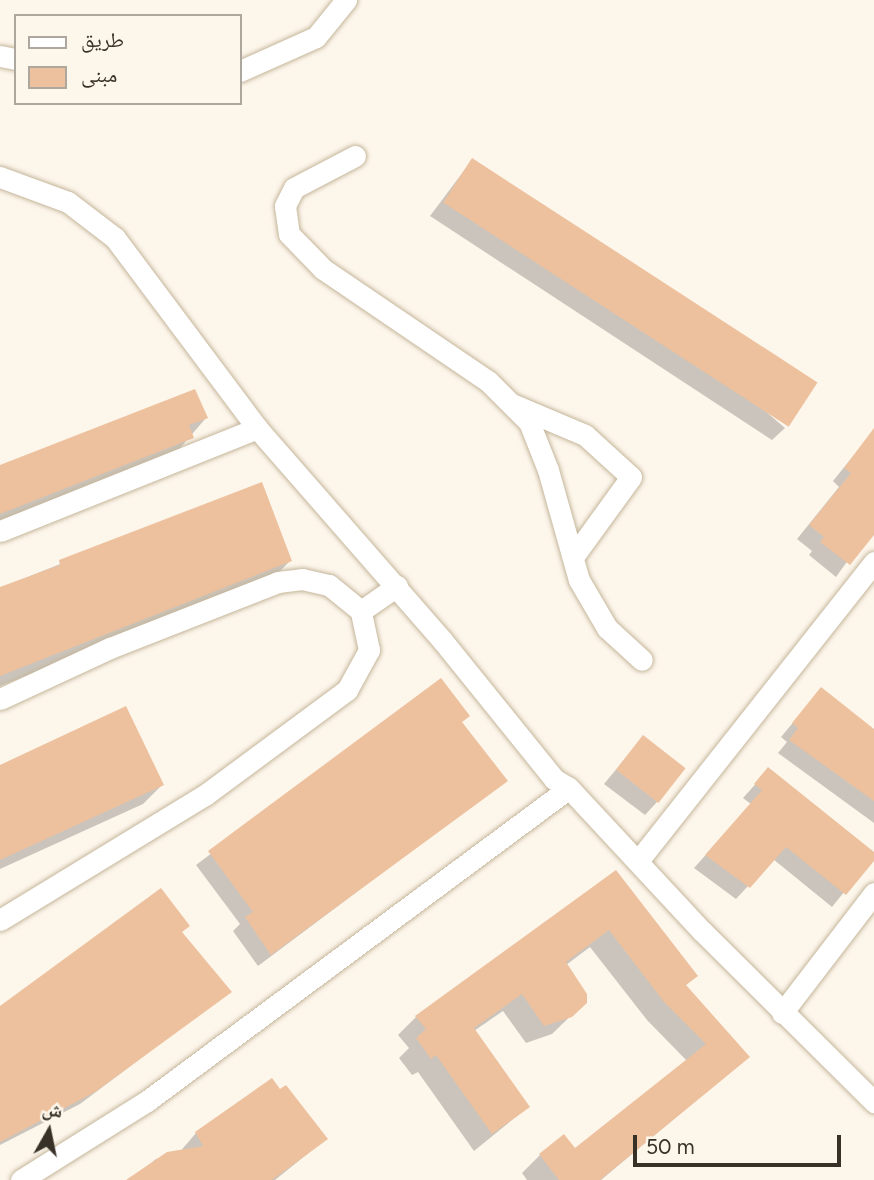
<!DOCTYPE html>
<meta charset="utf-8">
<style>
body{margin:0}
#map{position:relative;width:874px;height:1180px;overflow:hidden;background:#fdf6eb;font-family:Figtree,"Noto Naskh Arabic",sans-serif}
div>[style]{position:absolute}
[style*='--x']{left:calc(var(--x)*1px);top:calc(var(--y)*1px);width:calc(var(--w)*1px);rotate:calc(var(--a)*1deg)}
.shadow>*{inset:0;background:#0003}
.building>*{inset:0;background:#edc19e;transform-origin:0 0}
.roads{filter:drop-shadow(0 0 2px #c5b69b) drop-shadow(0 0 2px #c5b69b)}
.minor>*{height:21px;margin:-10.5px;padding:0 10.5px;transform-origin:10.5px;border-radius:10.5px;background:#fff}
span{translate:-50% -50%;white-space:nowrap;text-align:center;line-height:1.15;-webkit-text-stroke:5px #fdf6eb;paint-order:stroke}
.legend{position:absolute;left:14px;top:14px;width:228px;height:91px;box-sizing:border-box;background:#fdf6eb;border:2px solid #aea79d;margin:0;padding:9px 12px;list-style:none;font-size:21px;color:#383127}
.legend li{display:flex;align-items:center;gap:14px;height:35px}
.legend b{width:35px;border:2px solid #aea79d}
.north{position:absolute;left:14px;top:1096px;width:70px;height:70px;-webkit-text-stroke:5px #fdf6eb;paint-order:stroke;rotate:9deg;font-size:19px;font-weight:700;line-height:28px;text-align:center;color:#383127}
.north::after{content:'';display:block;margin:auto;width:24px;height:32px;background:#383127;clip-path:polygon(50% 0,100% 100%,50% 72%,0 100%)}
.scale{position:absolute;left:633px;top:1135px;width:208px;height:32px;box-sizing:border-box;border:4px solid #383127;border-top:0;padding-left:9px;font-size:21px;line-height:24px;white-space:nowrap;color:#383127;-webkit-text-stroke:5px #fdf6eb;paint-order:stroke}
</style>
<div id="map">
<div class="shadow">
<div style="clip-path:polygon(472px 160px,785px 428px,772px 440px,430px 216px)"></div>
<div style="clip-path:polygon(206px 418px,168px 462px,0 529px,0 467px)"></div>
<div style="clip-path:polygon(874px 430px,874px 524px,836px 577px,809px 555px,812px 551px,797px 539px,839px 487px,833px 481px)"></div>
<div style="clip-path:polygon(261px 484px,290px 561px,271px 580px,0 686px,0 588px)"></div>
<div style="clip-path:polygon(441px 680px,461px 723px,506px 780px,258px 966px,233px 931px,240px 924px,196px 865px)"></div>
<div style="clip-path:polygon(821px 689px,874px 731px,874px 823px,778px 753px,787px 742px,781px 737px)"></div>
<div style="clip-path:polygon(643px 737px,657px 802px,645px 815px,604px 784px)"></div>
<div style="clip-path:polygon(0 767px,162px 785px,143px 804px,0 869px)"></div>
<div style="clip-path:polygon(768px 770px,874px 855px,832px 907px,773px 859px,736px 899px,694px 868px,751px 804px,743px 798px)"></div>
<div style="clip-path:polygon(616px 872px,696px 975px,685px 986px,748px 1057px,601px 1180px,527px 1180px,522px 1173px,540px 1155px,575px 1151px,687px 1061px,647px 1020px,590px 947px,566px 965px,585px 1002px,552px 1034px,526px 1043px,503px 1011px,474px 1031px,528px 1107px,474px 1151px,418px 1072px,412px 1075px,399px 1058px,409px 1048px,398px 1035px,416px 1017px)"></div>
<div style="clip-path:polygon(180px 933px,229px 992px,80px 1104px,0 1145px,0 1008px)"></div>
<div style="clip-path:polygon(196px 1133px,326px 1139px,275px 1180px,131px 1180px,156px 1159px,178px 1154px)"></div>
</div>
<div class="building">
<div style="left:472px;top:158px;width:412px;height:53px;rotate:33deg"></div>
<div style="clip-path:polygon(195px 389px,208px 418px,189px 425px,194px 438px,0 514px,0 465px)"></div>
<div style="clip-path:polygon(874px 428px,874px 535px,850px 565px,820px 542px,824px 537px,809px 525px,851px 473px,844px 468px)"></div>
<div style="clip-path:polygon(262px 482px,292px 561px,0 676px,0 587px,60px 565px,59px 560px)"></div>
<div style="clip-path:polygon(441px 678px,470px 716px,462px 722px,508px 781px,271px 955px,245px 917px,253px 912px,208px 851px)"></div>
<div style="clip-path:polygon(821px 687px,874px 729px,874px 801px,789px 740px,798px 728px,792px 723px)"></div>
<div style="clip-path:polygon(126px 706px,164px 785px,0 860px,0 765px)"></div>
<div style="left:643px;top:735px;width:54px;height:44px;rotate:38deg"></div>
<div style="clip-path:polygon(768px 767px,874px 852px,874px 861px,846px 895px,786px 847px,750px 888px,705px 855px,762px 790px,754px 784px)"></div>
<div style="clip-path:polygon(616px 870px,698px 976px,686px 985px,750px 1057px,600px 1180px,559px 1180px,539px 1154px,564px 1134px,575px 1148px,706px 1044px,664px 1002px,609px 930px,566px 962px,587px 994px,587px 1003px,572px 1017px,544px 1026px,522px 994px,474px 1028px,530px 1107px,492px 1134px,436px 1055px,431px 1059px,416px 1038px,426px 1029px,415px 1016px)"></div>
<div style="clip-path:polygon(161px 888px,190px 926px,182px 932px,232px 992px,95px 1092px,0 1142px,0 1006px)"></div>
<div style="clip-path:polygon(272px 1078px,280px 1089px,286px 1085px,328px 1139px,272px 1180px,126px 1180px,167px 1152px,203px 1146px,195px 1132px)"></div>
</div>
<div class="roads">
<div class="minor">
<div style="--x:0;--y:56;--w:16;--a:11"></div>
<div style="--x:240;--y:71;--w:83;--a:-24.1"></div>
<div style="--x:316;--y:37;--w:48;--a:-51"></div>
<div style="--x:355;--y:156;--w:69;--a:152.3"></div>
<div style="--x:294;--y:188;--w:20;--a:117"></div>
<div style="--x:285;--y:206;--w:28;--a:82"></div>
<div style="--x:289;--y:234;--w:49;--a:45.8"></div>
<div style="--x:323;--y:269;--w:199;--a:34.2"></div>
<div style="--x:488;--y:381;--w:58;--a:45"></div>
<div style="--x:529;--y:422;--w:52;--a:68.4"></div>
<div style="--x:548;--y:470;--w:114;--a:74.3"></div>
<div style="--x:579;--y:580;--w:56;--a:59.7"></div>
<div style="--x:607;--y:628;--w:47;--a:42.4"></div>
<div style="--x:0;--y:177;--w:72;--a:20.2"></div>
<div style="--x:68;--y:202;--w:59;--a:37.5"></div>
<div style="--x:115;--y:238;--w:237;--a:53.2"></div>
<div style="--x:257;--y:428;--w:281;--a:48.9"></div>
<div style="--x:442;--y:640;--w:179;--a:51.1"></div>
<div style="--x:554;--y:779;--w:17;--a:31"></div>
<div style="--x:569;--y:788;--w:195;--a:47.1"></div>
<div style="--x:702;--y:931;--w:243;--a:44.8"></div>
<div style="--x:514;--y:405;--w:77;--a:22.9"></div>
<div style="--x:585;--y:435;--w:62;--a:42.4"></div>
<div style="--x:631;--y:477;--w:99;--a:125.9"></div>
<div style="--x:0;--y:531;--w:277;--a:-21.8"></div>
<div style="--x:0;--y:699;--w:121;--a:-24.9"></div>
<div style="--x:110;--y:648;--w:180;--a:-21.4"></div>
<div style="--x:278;--y:582;--w:24;--a:-7"></div>
<div style="--x:302;--y:579;--w:28;--a:13"></div>
<div style="--x:329;--y:585;--w:41;--a:39.1"></div>
<div style="--x:638;--y:861;--w:381;--a:-51.7"></div>
<div style="--x:0;--y:920;--w:240;--a:-31.4"></div>
<div style="--x:205;--y:795;--w:177;--a:-36.5"></div>
<div style="--x:347;--y:690;--w:46;--a:-61.2"></div>
<div style="--x:369;--y:650;--w:40;--a:-102"></div>
<div style="--x:361;--y:611;--w:44;--a:-34.8"></div>
<div style="--x:782;--y:1013;--w:151;--a:-52.5"></div>
<div style="--x:21;--y:1180;--w:149;--a:-32.1"></div>
<div style="--x:147;--y:1101;--w:525;--a:-36.56"></div>
</div>
</div>
<ul class="legend">
<li><b style="height:9px;background:#fff"></b>طريق</li>
<li><b style="height:19px;background:#edc19e"></b>مبنى</li>
</ul>
<div class="north">ش</div>
<div class="scale">50 m</div>
</div>
